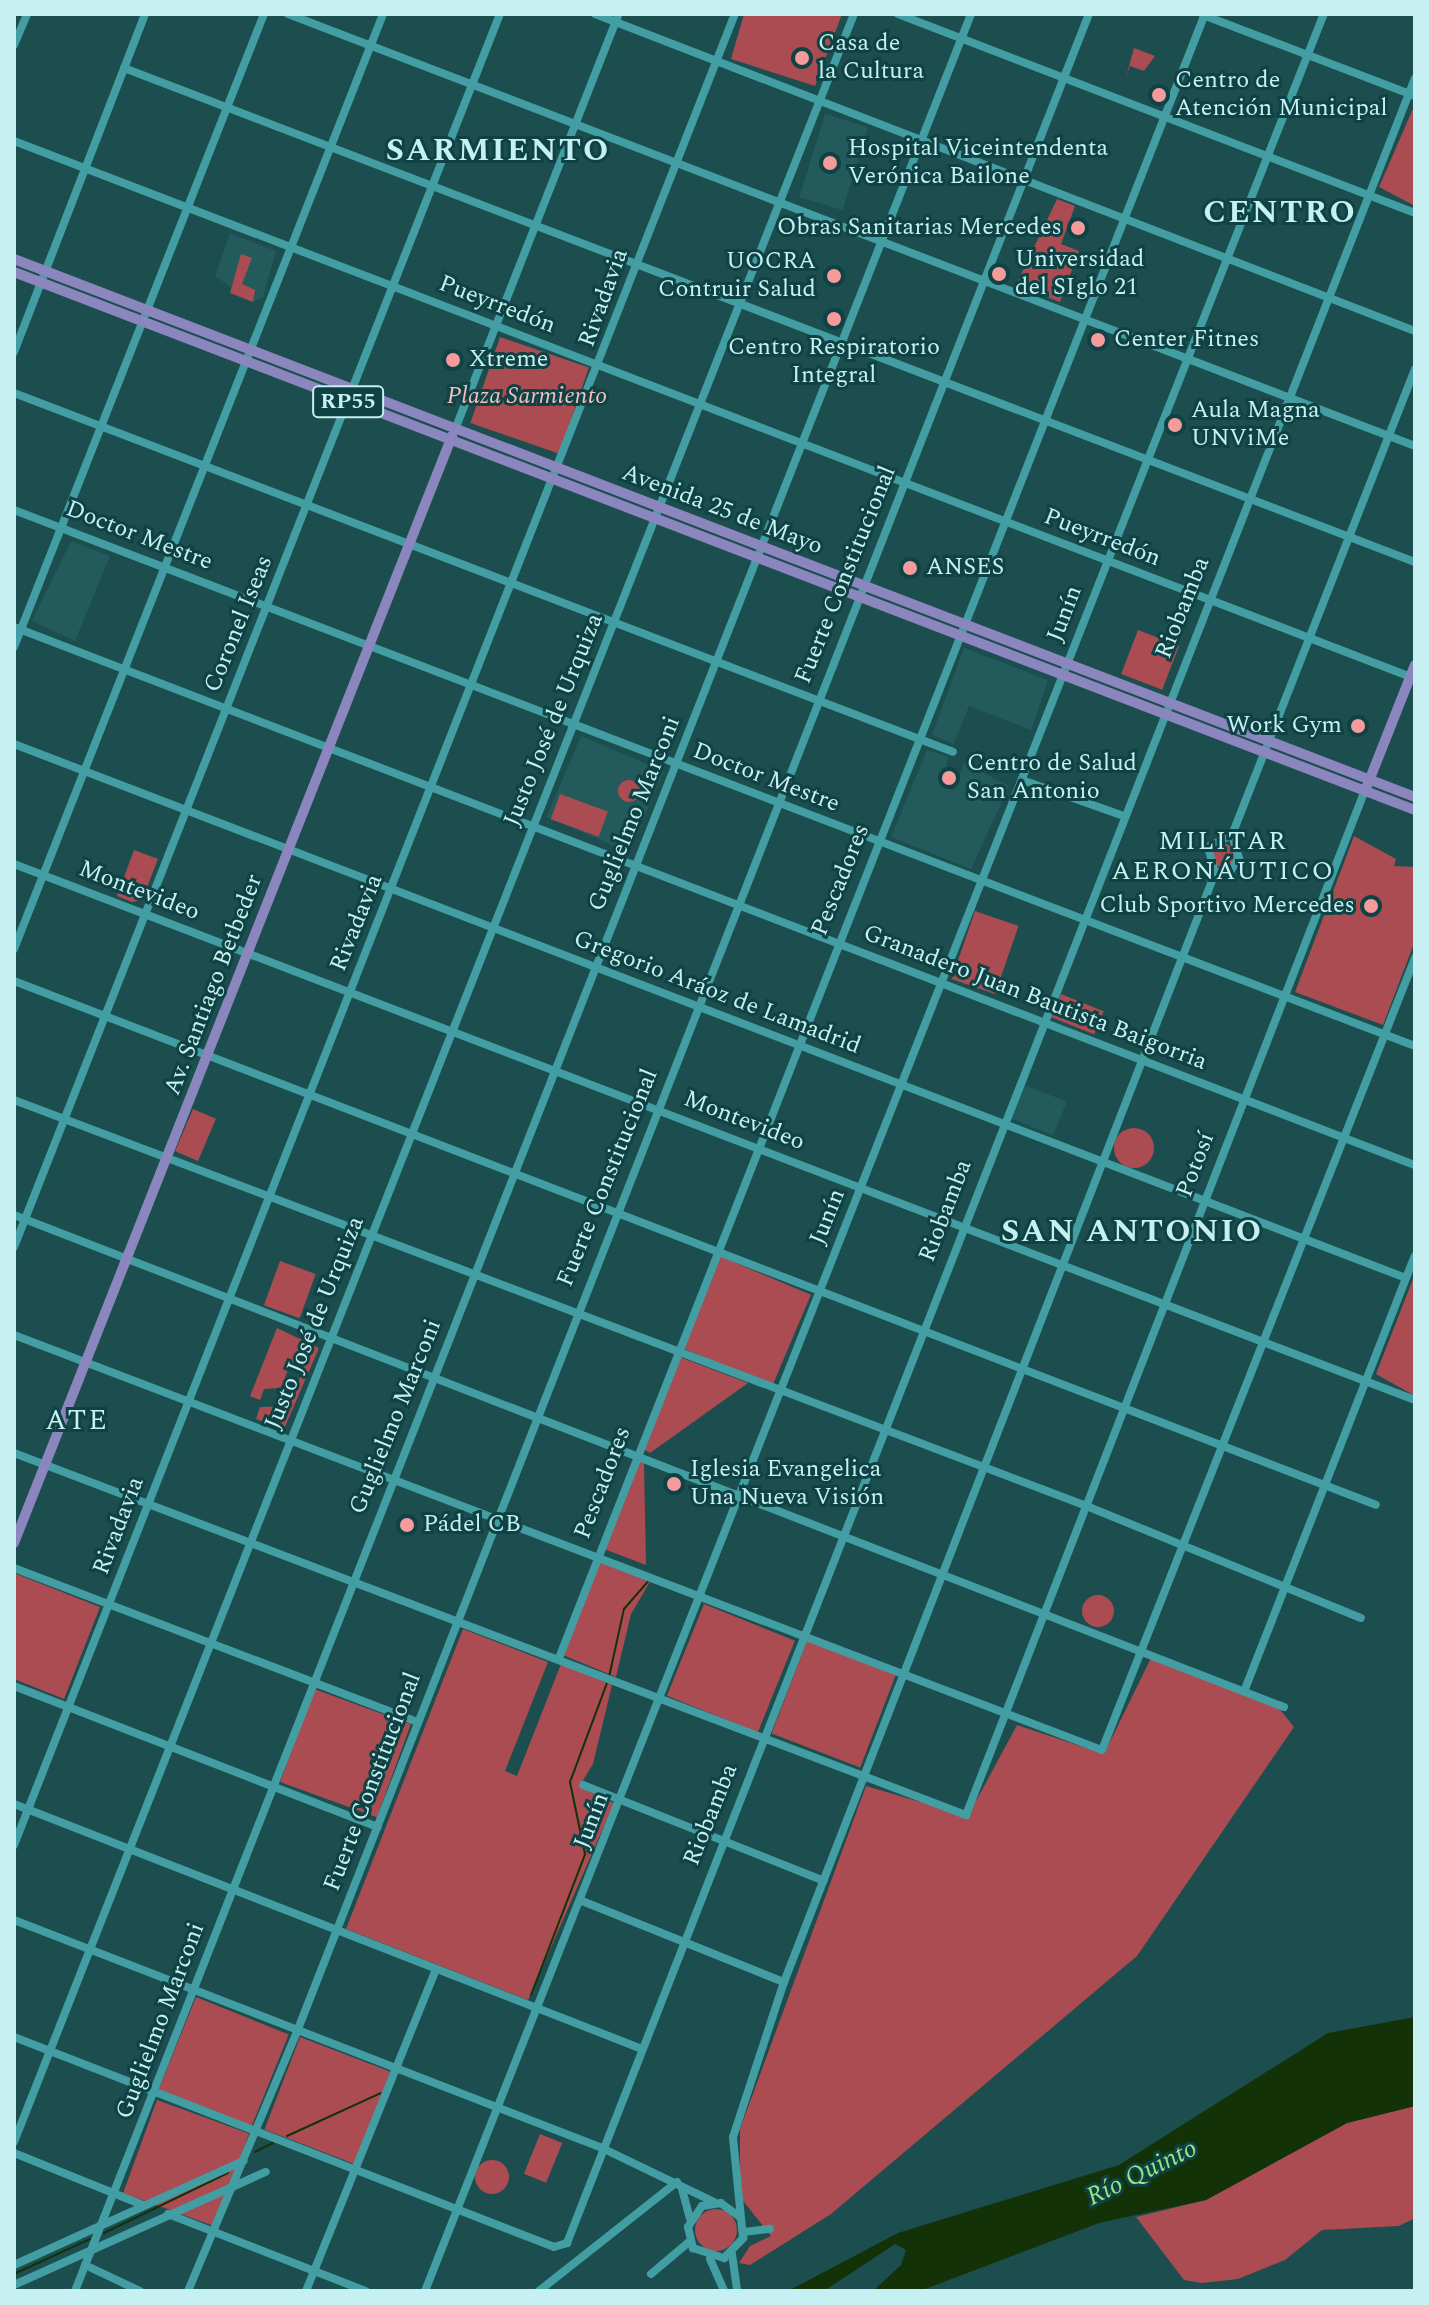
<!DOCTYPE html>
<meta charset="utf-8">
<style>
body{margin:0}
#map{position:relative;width:1429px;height:2305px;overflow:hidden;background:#1c4d4f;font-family:Spectral,serif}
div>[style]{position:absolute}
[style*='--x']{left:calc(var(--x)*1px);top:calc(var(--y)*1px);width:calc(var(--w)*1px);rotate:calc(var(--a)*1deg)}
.built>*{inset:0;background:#235b5d;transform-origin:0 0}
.green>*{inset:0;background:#aa4c51;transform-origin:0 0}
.round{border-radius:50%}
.water>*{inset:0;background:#133208}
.stream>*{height:2px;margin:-1px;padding:0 1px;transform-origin:1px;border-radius:1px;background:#133208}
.minor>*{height:8px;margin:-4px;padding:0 4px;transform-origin:4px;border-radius:4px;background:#429ea2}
.major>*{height:10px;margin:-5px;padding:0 5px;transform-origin:5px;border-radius:5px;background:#8b86bd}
.dots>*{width:22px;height:22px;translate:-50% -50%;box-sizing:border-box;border:4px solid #0f4244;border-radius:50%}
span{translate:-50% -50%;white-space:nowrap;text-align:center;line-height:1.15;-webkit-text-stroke:6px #0f4244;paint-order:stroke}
.shield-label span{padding:2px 6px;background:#0f4244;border:2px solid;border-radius:6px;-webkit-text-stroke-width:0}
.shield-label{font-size:22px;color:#c6f0f1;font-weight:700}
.poi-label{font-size:24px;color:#c6f0f1}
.left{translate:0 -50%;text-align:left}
.right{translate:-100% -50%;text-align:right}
.street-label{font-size:24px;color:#c6f0f1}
.park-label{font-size:24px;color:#f4bebe;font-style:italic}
.neighbourhood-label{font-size:26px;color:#c6f0f1;letter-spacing:2px}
.water-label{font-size:26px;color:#96e57e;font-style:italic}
.quarter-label{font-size:28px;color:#c6f0f1;letter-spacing:2px}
.district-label{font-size:32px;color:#c6f0f1;font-weight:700;letter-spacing:2px}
.frame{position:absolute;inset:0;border:16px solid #c6f0f1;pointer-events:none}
</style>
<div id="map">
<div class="built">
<div style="left:825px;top:114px;width:45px;height:87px;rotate:17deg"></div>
<div style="clip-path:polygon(230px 233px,276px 251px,263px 297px,253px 302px,215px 276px)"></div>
<div style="clip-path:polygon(71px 541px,110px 556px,75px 641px,32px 621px)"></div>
<div style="clip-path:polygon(964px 648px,1048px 680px,1031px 730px,969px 706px,954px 744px,932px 735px)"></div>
<div style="left:581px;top:736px;width:90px;height:88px;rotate:23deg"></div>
<div style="clip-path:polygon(927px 750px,948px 757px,944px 787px,954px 790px,964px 763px,1009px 786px,971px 869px,891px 837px)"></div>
<div style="left:1025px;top:1085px;width:45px;height:36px;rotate:22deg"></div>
</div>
<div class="green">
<div style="clip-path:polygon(744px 14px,842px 14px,815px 86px,731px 59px)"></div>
<div style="clip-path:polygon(1134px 48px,1155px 56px,1144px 71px,1130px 66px,1126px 77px)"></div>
<div style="clip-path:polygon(1415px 104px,1415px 206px,1379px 187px)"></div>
<div style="clip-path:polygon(1057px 199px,1075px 206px,1061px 244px,1079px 251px,1060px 302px,1016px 285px)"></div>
<div style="clip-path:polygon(241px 254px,252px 258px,242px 284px,255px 290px,253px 302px,230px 293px)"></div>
<div style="left:500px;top:337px;width:94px;height:91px;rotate:19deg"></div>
<div style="left:1138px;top:630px;width:44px;height:47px;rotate:21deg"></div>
<div class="round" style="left:618px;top:780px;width:22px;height:22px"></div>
<div style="left:560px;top:794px;width:51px;height:27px;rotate:20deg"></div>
<div style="clip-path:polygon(1354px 836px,1396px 859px,1394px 866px,1415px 867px,1415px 941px,1383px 1025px,1295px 992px)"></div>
<div class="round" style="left:1212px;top:844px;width:24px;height:24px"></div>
<div style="clip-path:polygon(134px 850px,158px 859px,142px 900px,132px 902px,117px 896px)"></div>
<div style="left:975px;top:911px;width:46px;height:72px;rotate:19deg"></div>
<div style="left:1061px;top:994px;width:46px;height:25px;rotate:22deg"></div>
<div style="left:193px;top:1109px;width:25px;height:46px;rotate:23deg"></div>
<div class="round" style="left:1114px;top:1128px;width:40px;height:40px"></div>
<div style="left:717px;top:1255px;width:102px;height:99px;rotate:23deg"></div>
<div style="left:280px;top:1261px;width:38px;height:47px;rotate:20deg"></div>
<div style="clip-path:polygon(1415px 1274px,1415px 1396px,1376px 1374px)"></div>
<div style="clip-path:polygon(277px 1328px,319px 1348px,284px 1429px,256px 1419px,260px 1407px,290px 1406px,302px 1371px,289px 1367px,281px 1388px,264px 1389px,260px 1400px,250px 1396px)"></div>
<div style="clip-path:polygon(677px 1356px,748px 1383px,650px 1453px,643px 1449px)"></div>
<div style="clip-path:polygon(638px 1461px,644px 1463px,646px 1565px,604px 1549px)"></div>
<div class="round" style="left:397px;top:1515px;width:20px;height:20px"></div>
<div style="clip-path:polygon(599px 1560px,651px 1580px,631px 1614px,616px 1677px,563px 1655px)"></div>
<div style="clip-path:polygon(14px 1573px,100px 1607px,64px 1699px,14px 1679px)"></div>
<div class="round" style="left:1082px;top:1595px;width:32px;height:32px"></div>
<div style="left:704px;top:1604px;width:98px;height:99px;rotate:22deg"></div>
<div style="clip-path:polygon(463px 1629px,548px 1662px,505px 1771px,517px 1776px,561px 1664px,612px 1685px,593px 1764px,579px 1787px,614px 1803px,528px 2000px,346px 1929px)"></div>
<div style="left:807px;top:1641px;width:95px;height:99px;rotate:21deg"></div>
<div style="clip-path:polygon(1151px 1658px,1278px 1707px,1294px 1727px,1137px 1956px,831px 2214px,750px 2265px,739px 2263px,750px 2246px,771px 2236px,740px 2197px,740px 2129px,866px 1786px,968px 1816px,1017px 1725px,1104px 1754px)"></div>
<div style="left:314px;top:1689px;width:103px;height:99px;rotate:20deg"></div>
<div style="left:196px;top:1997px;width:100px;height:101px;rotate:22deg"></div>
<div style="left:300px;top:2037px;width:97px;height:99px;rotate:21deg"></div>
<div style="left:157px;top:2100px;width:98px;height:99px;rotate:20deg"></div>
<div style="clip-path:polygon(1415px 2106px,1415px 2218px,1399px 2226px,1322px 2230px,1285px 2260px,1238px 2279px,1202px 2283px,1184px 2280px,1136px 2217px,1206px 2200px,1347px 2123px)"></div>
<div style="left:540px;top:2134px;width:24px;height:43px;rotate:22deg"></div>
<div class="round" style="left:475px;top:2160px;width:34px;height:34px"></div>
<div class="round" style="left:695px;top:2209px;width:42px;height:42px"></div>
</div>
<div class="water">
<div style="clip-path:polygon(1415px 2017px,1415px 2106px,1347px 2123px,1206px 2200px,1099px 2223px,920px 2291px,873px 2291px,901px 2265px,906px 2250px,895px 2244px,824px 2291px,788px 2291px,898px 2233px,1119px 2165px,1328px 2033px)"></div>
</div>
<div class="stream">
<div style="--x:609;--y:1677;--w:70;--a:-77.6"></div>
<div style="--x:624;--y:1609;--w:37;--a:-49"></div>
<div style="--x:531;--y:1995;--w:151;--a:-69"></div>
<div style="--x:585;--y:1854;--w:74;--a:-101.8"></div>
<div style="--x:570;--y:1782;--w:106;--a:-69.5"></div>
<div style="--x:287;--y:2136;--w:103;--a:-24.6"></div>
<div style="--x:255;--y:2152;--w:20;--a:-27"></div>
<div style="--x:104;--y:2233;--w:138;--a:-25.8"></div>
<div style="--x:14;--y:2274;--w:84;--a:-24.7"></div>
</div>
<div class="minor">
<div style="--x:288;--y:14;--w:1207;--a:20.97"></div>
<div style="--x:595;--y:14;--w:879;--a:21.14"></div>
<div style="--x:898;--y:14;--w:554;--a:21.05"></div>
<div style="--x:1203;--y:15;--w:227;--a:20.9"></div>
<div style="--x:14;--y:45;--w:34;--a:-67"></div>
<div style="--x:124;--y:68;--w:1382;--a:20.94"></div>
<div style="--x:14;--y:141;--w:1499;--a:20.99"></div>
<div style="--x:14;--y:352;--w:362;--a:-68.8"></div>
<div style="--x:14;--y:393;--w:1005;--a:20.92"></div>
<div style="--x:456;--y:427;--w:444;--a:-68.5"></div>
<div style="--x:14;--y:510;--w:1500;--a:20.94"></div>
<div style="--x:14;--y:627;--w:1501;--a:21.01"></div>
<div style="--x:14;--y:647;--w:681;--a:-68.45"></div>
<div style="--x:14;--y:744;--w:1491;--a:20.99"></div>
<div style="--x:1022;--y:780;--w:105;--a:19.5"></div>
<div style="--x:1232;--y:835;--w:501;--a:-68.56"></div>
<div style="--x:14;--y:864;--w:1500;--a:20.94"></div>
<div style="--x:1215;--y:873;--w:27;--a:-105"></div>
<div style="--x:1208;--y:847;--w:27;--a:-27"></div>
<div style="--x:1215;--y:873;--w:16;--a:-11"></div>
<div style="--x:1231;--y:870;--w:14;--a:-56"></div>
<div style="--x:1239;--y:858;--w:24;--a:-107"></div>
<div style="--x:14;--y:949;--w:1005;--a:-68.46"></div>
<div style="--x:14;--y:981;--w:1459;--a:21.04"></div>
<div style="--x:14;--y:1100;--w:1144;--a:20.73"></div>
<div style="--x:1084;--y:1505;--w:299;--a:22.2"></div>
<div style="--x:14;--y:1215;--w:1362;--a:21.18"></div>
<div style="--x:14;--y:1247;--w:1325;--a:-68.49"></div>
<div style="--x:14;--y:1335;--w:1164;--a:20.88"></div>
<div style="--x:1102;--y:1750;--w:852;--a:-68.44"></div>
<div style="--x:14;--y:1453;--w:1019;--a:20.82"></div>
<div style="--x:966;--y:1815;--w:1100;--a:-68.73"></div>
<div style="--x:14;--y:1568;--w:432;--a:20.9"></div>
<div style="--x:559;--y:1658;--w:1766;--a:-68.55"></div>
<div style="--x:14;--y:1686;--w:390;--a:21.2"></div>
<div style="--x:1245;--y:1689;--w:465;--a:-68.6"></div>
<div style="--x:583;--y:1785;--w:259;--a:21.7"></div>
<div style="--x:14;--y:1804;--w:674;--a:21.31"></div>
<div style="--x:14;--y:1845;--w:1968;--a:-68.51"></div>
<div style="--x:582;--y:1901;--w:218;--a:21.9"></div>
<div style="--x:14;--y:1920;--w:631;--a:21.19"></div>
<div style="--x:602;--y:2148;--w:124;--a:25.7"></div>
<div style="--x:14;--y:2037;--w:579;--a:21.25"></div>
<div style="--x:554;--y:2247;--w:14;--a:-17"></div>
<div style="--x:567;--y:2243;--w:2325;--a:-68.61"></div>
<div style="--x:14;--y:2142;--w:2288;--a:-68.46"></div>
<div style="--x:14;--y:2153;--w:139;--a:22"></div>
<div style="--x:682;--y:2189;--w:30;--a:75"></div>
<div style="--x:168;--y:2214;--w:212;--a:21.3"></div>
<div style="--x:740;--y:2217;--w:24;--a:-144"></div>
<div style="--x:721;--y:2203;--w:19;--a:171"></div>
<div style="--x:702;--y:2206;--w:25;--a:124"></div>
<div style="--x:688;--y:2227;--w:22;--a:77"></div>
<div style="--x:693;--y:2248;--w:33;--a:18"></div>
<div style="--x:724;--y:2258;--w:28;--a:-46"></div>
<div style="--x:743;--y:2238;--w:101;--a:-95.7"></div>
<div style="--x:733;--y:2137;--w:163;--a:-71.8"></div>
<div style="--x:784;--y:1982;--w:1190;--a:-68.76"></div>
<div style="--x:744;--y:2232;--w:26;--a:-7"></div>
<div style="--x:732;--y:2254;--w:37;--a:82"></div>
<div style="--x:710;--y:2259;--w:35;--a:66"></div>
<div style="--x:14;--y:2265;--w:252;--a:-24.4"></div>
<div style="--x:85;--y:2265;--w:61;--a:25.3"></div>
<div style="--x:651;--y:2274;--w:51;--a:-40.2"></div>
<div style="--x:14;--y:2285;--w:276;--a:-24.2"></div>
<div style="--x:75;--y:2291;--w:2447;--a:-68.52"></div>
<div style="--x:188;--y:2291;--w:284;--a:-67.2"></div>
<div style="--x:298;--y:2029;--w:2165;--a:-68.57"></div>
<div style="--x:306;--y:2291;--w:347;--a:-68"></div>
<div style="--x:425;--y:2291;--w:2448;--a:-68.46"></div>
<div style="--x:539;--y:2291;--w:176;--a:-38.3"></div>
</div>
<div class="major">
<div style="--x:14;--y:259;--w:1501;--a:21.01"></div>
<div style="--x:14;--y:272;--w:1501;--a:21.01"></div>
<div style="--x:1367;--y:786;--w:130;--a:-68.4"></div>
<div style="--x:14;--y:1543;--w:1191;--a:-68.41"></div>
</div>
<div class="dots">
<div style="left:802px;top:58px;background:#f59b9c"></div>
<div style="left:1159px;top:95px;background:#f59b9c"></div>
<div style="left:830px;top:163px;background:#f59b9c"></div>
<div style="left:1078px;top:228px;background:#f59b9c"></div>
<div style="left:999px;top:274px;background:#f59b9c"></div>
<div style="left:834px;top:276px;background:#f59b9c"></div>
<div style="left:834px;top:319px;background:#f59b9c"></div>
<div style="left:1098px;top:340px;background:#f59b9c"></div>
<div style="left:453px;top:360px;background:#f59b9c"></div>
<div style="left:1175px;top:425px;background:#f59b9c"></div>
<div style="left:910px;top:568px;background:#f59b9c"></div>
<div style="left:1358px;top:726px;background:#f59b9c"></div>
<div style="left:949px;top:778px;background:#f59b9c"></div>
<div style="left:1371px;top:906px;background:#f59b9c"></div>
<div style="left:674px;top:1484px;background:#f59b9c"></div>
<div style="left:407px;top:1525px;background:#f59b9c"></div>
</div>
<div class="shield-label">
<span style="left:348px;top:402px">RP55</span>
</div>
<div class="poi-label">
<span class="left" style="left:818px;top:58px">Casa de<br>la Cultura</span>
<span class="left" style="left:1175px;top:95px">Centro de<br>Atención Municipal</span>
<span class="left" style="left:848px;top:163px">Hospital Viceintendenta<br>Verónica Bailone</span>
<span class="right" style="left:1062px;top:228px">Obras Sanitarias Mercedes</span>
<span class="left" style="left:1015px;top:274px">Universidad<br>del SIglo 21</span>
<span class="right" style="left:816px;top:276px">UOCRA<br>Contruir Salud</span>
<span class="left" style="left:1114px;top:340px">Center Fitnes</span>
<span style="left:834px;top:362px">Centro Respiratorio<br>Integral</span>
<span class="left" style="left:469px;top:360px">Xtreme</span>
<span class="left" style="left:1191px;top:425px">Aula Magna<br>UNViMe</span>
<span class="left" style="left:926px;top:568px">ANSES</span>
<span class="right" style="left:1342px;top:726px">Work Gym</span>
<span class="left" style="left:967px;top:778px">Centro de Salud<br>San Antonio</span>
<span class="right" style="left:1355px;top:906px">Club Sportivo Mercedes</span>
<span class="left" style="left:690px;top:1484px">Iglesia Evangelica<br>Una Nueva Visión</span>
<span class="left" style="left:423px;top:1525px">Pádel CB</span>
</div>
<div class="street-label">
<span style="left:604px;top:298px;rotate:-70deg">Rivadavia</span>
<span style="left:497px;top:305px;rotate:21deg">Pueyrredón</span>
<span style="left:722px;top:510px;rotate:21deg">Avenida 25 de Mayo</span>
<span style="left:139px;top:536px;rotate:21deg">Doctor Mestre</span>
<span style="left:1102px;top:538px;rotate:21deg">Pueyrredón</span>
<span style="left:846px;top:575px;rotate:-68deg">Fuerte Constitucional</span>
<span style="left:1183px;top:608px;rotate:-68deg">Riobamba</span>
<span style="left:1065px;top:614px;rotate:-69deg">Junín</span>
<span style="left:239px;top:624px;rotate:-68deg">Coronel Iseas</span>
<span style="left:554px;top:720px;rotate:-68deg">Justo José de Urquiza</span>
<span style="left:766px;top:778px;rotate:21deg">Doctor Mestre</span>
<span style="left:635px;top:814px;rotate:-68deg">Guglielmo Marconi</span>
<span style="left:841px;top:880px;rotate:-68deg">Pescadores</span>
<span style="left:139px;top:891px;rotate:21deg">Montevideo</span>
<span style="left:357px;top:923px;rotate:-68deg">Rivadavia</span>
<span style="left:214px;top:985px;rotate:-69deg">Av. Santiago Betbeder</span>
<span style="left:717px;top:993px;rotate:21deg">Gregorio Aráoz de Lamadrid</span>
<span style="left:1035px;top:998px;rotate:21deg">Granadero Juan Bautista Baigorria</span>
<span style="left:744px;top:1121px;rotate:21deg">Montevideo</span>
<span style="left:1196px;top:1165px;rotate:-69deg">Potosí</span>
<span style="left:608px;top:1178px;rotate:-68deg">Fuerte Constitucional</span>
<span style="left:946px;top:1211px;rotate:-69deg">Riobamba</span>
<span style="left:828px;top:1217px;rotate:-68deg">Junín</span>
<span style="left:315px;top:1323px;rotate:-68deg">Justo José de Urquiza</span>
<span style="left:396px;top:1417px;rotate:-68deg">Guglielmo Marconi</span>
<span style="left:603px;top:1483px;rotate:-69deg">Pescadores</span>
<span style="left:119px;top:1526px;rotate:-69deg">Rivadavia</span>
<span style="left:373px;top:1782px;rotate:-69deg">Fuerte Constitucional</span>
<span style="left:711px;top:1815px;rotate:-68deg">Riobamba</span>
<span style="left:592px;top:1821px;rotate:-69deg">Junín</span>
<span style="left:161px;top:2021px;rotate:-69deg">Guglielmo Marconi</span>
</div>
<div class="park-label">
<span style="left:527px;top:397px">Plaza Sarmiento</span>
</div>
<div class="neighbourhood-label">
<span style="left:1223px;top:857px">MILITAR<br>AERONÁUTICO</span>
</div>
<div class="water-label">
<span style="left:1142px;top:2173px;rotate:-26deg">Río Quinto</span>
</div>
<div class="quarter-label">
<span style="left:77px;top:1421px">ATE</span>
</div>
<div class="district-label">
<span style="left:498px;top:151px">SARMIENTO</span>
<span style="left:1280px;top:213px">CENTRO</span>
<span style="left:1132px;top:1232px">SAN ANTONIO</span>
</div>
<div class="frame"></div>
</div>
